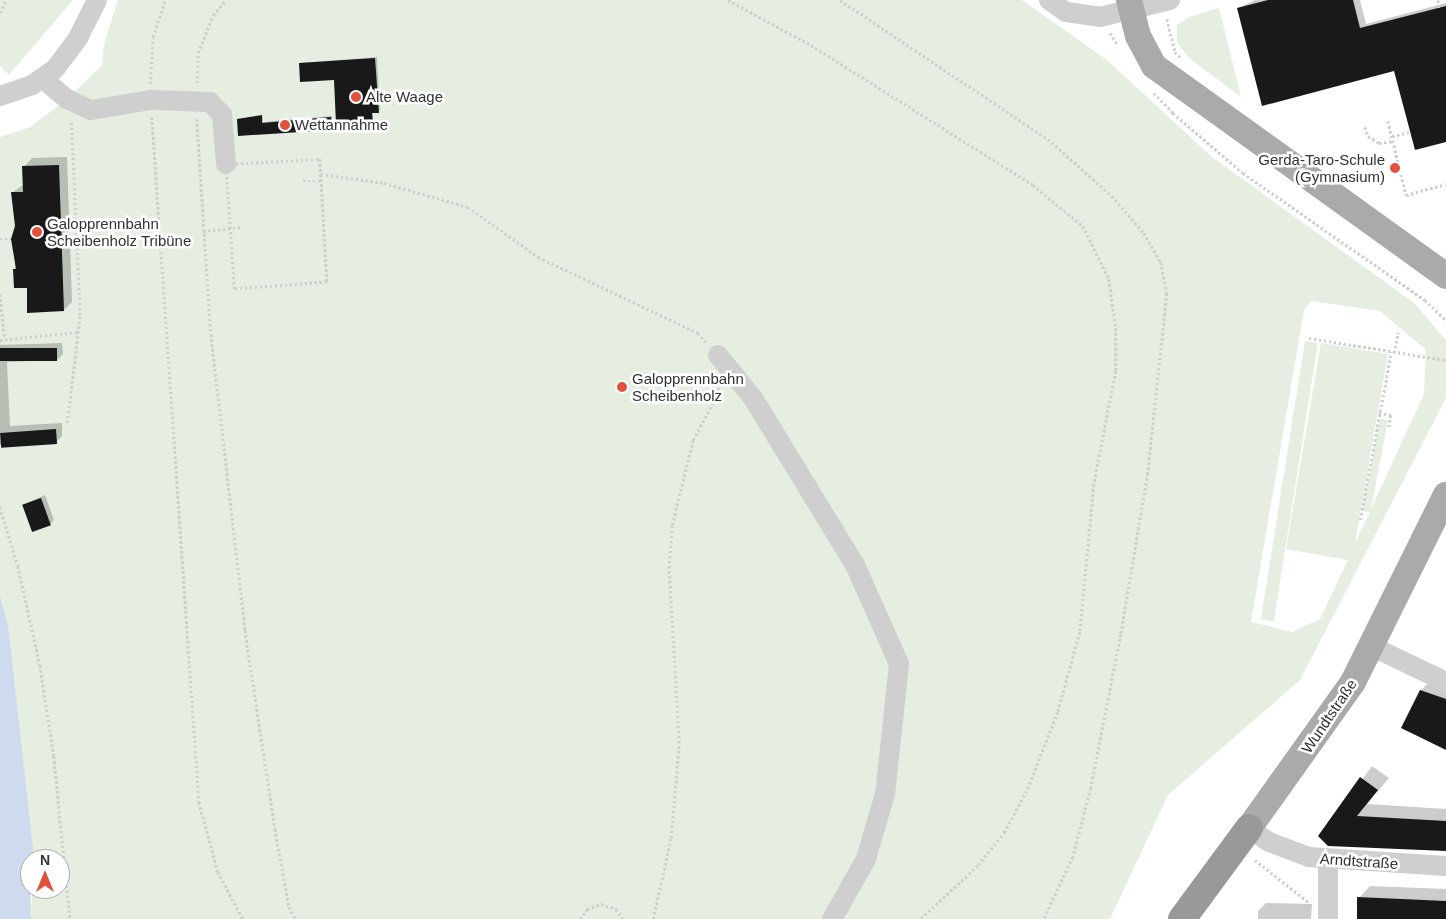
<!DOCTYPE html>
<meta charset="utf-8">
<style>
body{margin:0}
#map{position:relative;width:1446px;height:919px;overflow:hidden;background:#fff;font-family:Helvetica,sans-serif}
div>[style]{position:absolute}
[style*='--x']{left:calc(var(--x)*1px);top:calc(var(--y)*1px);width:calc(var(--w)*1px);rotate:calc(var(--a)*1deg)}
.green>*{inset:0;background:#e5eee1;transform-origin:0 0}
.water>*{inset:0;background:#cedaed}
.shadow>*{inset:0;background:#0003}
.building>*{inset:0;background:#191919;transform-origin:0 0}
.path>*{height:2.5px;margin-top:-1.25px;transform-origin:0;background:repeating-linear-gradient(90deg,#cfcfcf 0 2.5px,transparent 0 5px)}
.minor>*{height:20px;margin:-10px;padding:0 10px;transform-origin:10px;border-radius:10px;background:#cfcfcf}
.major>*{height:26px;margin:-13px;padding:0 13px;transform-origin:13px;border-radius:13px;background:#aaa}
.highway>*{height:28px;margin:-14px;padding:0 14px;transform-origin:14px;border-radius:14px;background:#999}
.dots>*{width:14px;height:14px;translate:-50% -50%;box-sizing:border-box;border:2px solid #fff;border-radius:50%}
span{translate:-50% -50%;white-space:nowrap;text-align:center;line-height:1.15;-webkit-text-stroke:5px #fff;paint-order:stroke}
.poi-label{font-size:15px;color:#323232}
.left{translate:0 -50%;text-align:left}
.right{translate:-100% -50%;text-align:right}
.street-label{font-size:15px;color:#323232}
.north{position:absolute;left:20px;top:849px;width:50px;height:50px;box-sizing:border-box;background:#fff;border:1px solid #adadad;border-radius:50%;rotate:0deg;font-size:14px;font-weight:700;line-height:20px;text-align:center;color:#323232}
.north::after{content:'';display:block;margin:auto;width:18px;height:22px;background:#e2513b;clip-path:polygon(50% 0,100% 100%,50% 72%,0 100%)}
</style>
<div id="map">
<div class="green">
<div style="clip-path:polygon(0 0,73px 0,9px 75px,0 66px)"></div>
<div style="clip-path:polygon(evenodd,118px 0,1022px 0,1107px 60px,1212px 157px,1414px 303px,1446px 340px,1446px 398px,1300px 680px,1168px 795px,1110px 919px,31px 919px,32px 889px,60px 889px,60px 859px,33px 859px,8px 624px,0 596px,0 137px,30px 127px,67px 99px,102px 65px,104px 44px,118px 0,1311px 301px,1380px 311px,1426px 350px,1424px 394px,1371px 509px,1388px 420px,1380px 418px,1362px 511px,1370px 512px,1355px 543px,1388px 354px,1321px 343px,1286px 549px,1348px 560px,1320px 619px,1292px 632px,1251px 622px,1304px 310px,1311px 301px)"></div>
<div style="clip-path:polygon(1219px 8px,1241px 97px,1190px 59px,1177px 42px,1177px 25px,1189px 17px)"></div>
<div style="left:1305px;top:341px;width:13px;height:282px;rotate:9deg"></div>
</div>
<div class="water">
<div style="clip-path:polygon(0 596px,8px 624px,33px 849px,33px 859px,30px 859px,31px 919px,0 919px)"></div>
</div>
<div class="shadow">
<div style="clip-path:polygon(1255px 0,1360px 0,1366px 24px,1446px 3px,1446px 141px,1395px 70px,1238px 8px)"></div>
<div style="clip-path:polygon(377px 57px,380px 110px,373px 112px,372px 120px,335px 78px,301px 63px)"></div>
<div style="clip-path:polygon(332px 116px,332px 129px,239px 134px,238px 120px,263px 117px,263px 122px)"></div>
<div style="clip-path:polygon(67px 157px,72px 302px,64px 310px,28px 286px,15px 270px,16px 226px,12px 193px,24px 184px,24px 167px,32px 158px)"></div>
<div style="clip-path:polygon(62px 343px,63px 354px,57px 360px,7px 362px,10px 426px,62px 423px,62px 436px,56px 442px,0 445px,0 345px)"></div>
<div style="clip-path:polygon(45px 495px,54px 520px,50px 524px,23px 505px)"></div>
<div style="clip-path:polygon(1432px 680px,1446px 685px,1446px 745px,1421px 690px)"></div>
<div style="clip-path:polygon(1372px 766px,1389px 778px,1367px 804px,1446px 809px,1446px 850px,1320px 836px)"></div>
<div style="clip-path:polygon(1370px 886px,1446px 889px,1446px 919px,1358px 919px,1359px 898px)"></div>
<div style="clip-path:polygon(1266px 903px,1312px 904px,1311px 919px,1258px 919px,1258px 911px)"></div>
</div>
<div class="building">
<div style="clip-path:polygon(1268px 0,1353px 0,1360px 28px,1446px 6px,1446px 142px,1415px 150px,1394px 71px,1262px 106px,1237px 8px)"></div>
<div style="clip-path:polygon(375px 58px,379px 113px,372px 113px,373px 122px,336px 124px,334px 80px,300px 82px,299px 63px)"></div>
<div style="clip-path:polygon(262px 115px,262px 123px,331px 117px,332px 130px,238px 136px,237px 119px)"></div>
<div style="clip-path:polygon(59px 165px,64px 311px,27px 313px,27px 288px,14px 288px,13px 269px,16px 269px,11px 239px,15px 226px,11px 192px,23px 192px,22px 166px)"></div>
<div style="left:57px;top:348px;width:13px;height:57px;rotate:90deg"></div>
<div style="left:56px;top:429px;width:15px;height:56px;rotate:86deg"></div>
<div style="left:41px;top:498px;width:29px;height:20px;rotate:70deg"></div>
<div style="clip-path:polygon(1420px 690px,1446px 699px,1446px 750px,1401px 728px)"></div>
<div style="clip-path:polygon(1360px 777px,1378px 790px,1357px 816px,1446px 821px,1446px 851px,1328px 846px,1318px 836px)"></div>
<div style="clip-path:polygon(1357px 897px,1446px 901px,1446px 919px,1357px 919px)"></div>
</div>
<div class="path">
<div style="--x:728;--y:0;--w:94;--a:28.5"></div>
<div style="--x:811;--y:45;--w:262;--a:32.2"></div>
<div style="--x:1033;--y:185;--w:65;--a:39.4"></div>
<div style="--x:1083;--y:226;--w:59;--a:63.9"></div>
<div style="--x:1109;--y:279;--w:49;--a:81.9"></div>
<div style="--x:1116;--y:328;--w:43;--a:90"></div>
<div style="--x:1116;--y:371;--w:115;--a:101"></div>
<div style="--x:1094;--y:484;--w:149;--a:95.4"></div>
<div style="--x:1080;--y:632;--w:83;--a:105.4"></div>
<div style="--x:1058;--y:712;--w:85;--a:111.4"></div>
<div style="--x:1027;--y:791;--w:47;--a:118.2"></div>
<div style="--x:1005;--y:832;--w:43;--a:128.5"></div>
<div style="--x:978;--y:866;--w:78;--a:137.1"></div>
<div style="--x:840;--y:0;--w:250;--a:33.8"></div>
<div style="--x:1048;--y:139;--w:86;--a:41.7"></div>
<div style="--x:1112;--y:196;--w:49;--a:49.1"></div>
<div style="--x:1144;--y:233;--w:34;--a:60"></div>
<div style="--x:1161;--y:262;--w:32;--a:79"></div>
<div style="--x:1167;--y:293;--w:181;--a:96"></div>
<div style="--x:1148;--y:473;--w:163;--a:99.5"></div>
<div style="--x:1121;--y:634;--w:157;--a:101"></div>
<div style="--x:1091;--y:788;--w:71;--a:104.6"></div>
<div style="--x:1073;--y:857;--w:68;--a:115.1"></div>
<div style="--x:1438;--y:0;--w:8;--a:76"></div>
<div style="--x:0;--y:13;--w:14;--a:-65"></div>
<div style="--x:1167;--y:19;--w:34;--a:76"></div>
<div style="--x:1175;--y:52;--w:10;--a:45"></div>
<div style="--x:1110;--y:33;--w:14;--a:56"></div>
<div style="--x:197;--y:83;--w:30;--a:-88"></div>
<div style="--x:198;--y:53;--w:41;--a:-68.5"></div>
<div style="--x:213;--y:15;--w:20;--a:-49"></div>
<div style="--x:150;--y:84;--w:47;--a:-86.3"></div>
<div style="--x:153;--y:37;--w:39;--a:-72"></div>
<div style="--x:1154;--y:93;--w:28;--a:46"></div>
<div style="--x:1173;--y:113;--w:92;--a:40.6"></div>
<div style="--x:1243;--y:173;--w:222;--a:34.9"></div>
<div style="--x:1425;--y:300;--w:29;--a:44"></div>
<div style="--x:152;--y:117;--w:687;--a:86.07"></div>
<div style="--x:199;--y:802;--w:73;--a:74.8"></div>
<div style="--x:218;--y:872;--w:53;--a:62"></div>
<div style="--x:197;--y:119;--w:215;--a:86.3"></div>
<div style="--x:211;--y:334;--w:298;--a:83.4"></div>
<div style="--x:245;--y:630;--w:201;--a:81.4"></div>
<div style="--x:275;--y:829;--w:79;--a:79.8"></div>
<div style="--x:289;--y:907;--w:14;--a:60"></div>
<div style="--x:1388;--y:121;--w:76;--a:76.3"></div>
<div style="--x:1406;--y:195;--w:41;--a:-15.4"></div>
<div style="--x:1365;--y:127;--w:9;--a:72"></div>
<div style="--x:1368;--y:136;--w:13;--a:32"></div>
<div style="--x:1379;--y:143;--w:14;--a:-8"></div>
<div style="--x:1392;--y:136;--w:18;--a:-13"></div>
<div style="--x:320;--y:159;--w:123;--a:86.7"></div>
<div style="--x:327;--y:282;--w:93;--a:175.7"></div>
<div style="--x:234;--y:289;--w:125;--a:-93.7"></div>
<div style="--x:226;--y:164;--w:94;--a:-3"></div>
<div style="--x:321;--y:174;--w:64;--a:8.1"></div>
<div style="--x:384;--y:183;--w:87;--a:15.9"></div>
<div style="--x:468;--y:207;--w:86;--a:35.5"></div>
<div style="--x:538;--y:257;--w:177;--a:25.4"></div>
<div style="--x:698;--y:333;--w:13;--a:48"></div>
<div style="--x:303;--y:181;--w:18;--a:0"></div>
<div style="--x:203;--y:231;--w:38;--a:-6"></div>
<div style="--x:0;--y:239;--w:11;--a:0"></div>
<div style="--x:0;--y:294;--w:45;--a:83.7"></div>
<div style="--x:1309;--y:338;--w:139;--a:9.1"></div>
<div style="--x:0;--y:340;--w:78;--a:-5.9"></div>
<div style="--x:1394;--y:353;--w:21;--a:-79"></div>
<div style="--x:1379;--y:413;--w:12;--a:9"></div>
<div style="--x:1391;--y:415;--w:12;--a:99"></div>
<div style="--x:67;--y:423;--w:109;--a:-83.1"></div>
<div style="--x:80;--y:315;--w:195;--a:-92.6"></div>
<div style="--x:0;--y:507;--w:62;--a:73"></div>
<div style="--x:18;--y:566;--w:101;--a:77.5"></div>
<div style="--x:40;--y:665;--w:92;--a:81.3"></div>
<div style="--x:54;--y:756;--w:164;--a:84.4"></div>
<div style="--x:1360;--y:520;--w:171;--a:-79.5"></div>
<div style="--x:1255;--y:860;--w:70;--a:38"></div>
<div style="--x:580;--y:919;--w:12;--a:-55"></div>
<div style="--x:587;--y:909;--w:15;--a:-20"></div>
<div style="--x:601;--y:904;--w:16;--a:18"></div>
<div style="--x:616;--y:909;--w:12;--a:55"></div>
<div style="--x:653;--y:919;--w:83;--a:-77.5"></div>
<div style="--x:671;--y:838;--w:95;--a:-85.2"></div>
<div style="--x:679;--y:743;--w:175;--a:-93.3"></div>
<div style="--x:669;--y:568;--w:43;--a:-86"></div>
<div style="--x:672;--y:525;--w:88;--a:-76.1"></div>
<div style="--x:693;--y:440;--w:51;--a:-61.9"></div>
<div style="--x:717;--y:395;--w:11;--a:-80"></div>
</div>
<div class="minor">
<div style="--x:1049;--y:0;--w:21;--a:35"></div>
<div style="--x:1066;--y:12;--w:34;--a:8"></div>
<div style="--x:1100;--y:17;--w:72;--a:-13.7"></div>
<div style="--x:43;--y:79;--w:31;--a:40"></div>
<div style="--x:67;--y:99;--w:26;--a:25"></div>
<div style="--x:91;--y:110;--w:61;--a:-9.5"></div>
<div style="--x:151;--y:100;--w:59;--a:1.9"></div>
<div style="--x:210;--y:102;--w:18;--a:47"></div>
<div style="--x:222;--y:115;--w:49;--a:85.3"></div>
<div style="--x:0;--y:96;--w:34;--a:-19"></div>
<div style="--x:32;--y:85;--w:28;--a:-35"></div>
<div style="--x:55;--y:69;--w:39;--a:-53"></div>
<div style="--x:78;--y:38;--w:42;--a:-63.4"></div>
<div style="--x:718;--y:355;--w:55;--a:50.9"></div>
<div style="--x:753;--y:398;--w:196;--a:58.6"></div>
<div style="--x:855;--y:565;--w:108;--a:66"></div>
<div style="--x:899;--y:664;--w:131;--a:96.1"></div>
<div style="--x:885;--y:794;--w:68;--a:106.3"></div>
<div style="--x:866;--y:859;--w:69;--a:119.5"></div>
<div style="--x:1371;--y:646;--w:83;--a:25.6"></div>
<div style="--x:1249;--y:828;--w:24;--a:35"></div>
<div style="--x:1269;--y:842;--w:43;--a:20.6"></div>
<div style="--x:1309;--y:857;--w:137;--a:3.8"></div>
<div style="--x:1328;--y:919;--w:59;--a:-90"></div>
</div>
<div class="major">
<div style="--x:1129;--y:0;--w:37;--a:76"></div>
<div style="--x:1138;--y:36;--w:34;--a:62"></div>
<div style="--x:1154;--y:66;--w:360;--a:35.7"></div>
<div style="--x:1249;--y:828;--w:179;--a:-54.5"></div>
<div style="--x:1353;--y:682;--w:209;--a:-63.6"></div>
</div>
<div class="highway">
<div style="--x:1182;--y:919;--w:113;--a:-53.6"></div>
</div>
<div class="dots">
<div style="left:356px;top:97px;background:#e2513b"></div>
<div style="left:285px;top:125px;background:#e2513b"></div>
<div style="left:1395px;top:168px;background:#e2513b"></div>
<div style="left:37px;top:232px;background:#e2513b"></div>
<div style="left:622px;top:387px;background:#e2513b"></div>
</div>
<div class="poi-label">
<span class="left" style="left:366px;top:97px">Alte Waage</span>
<span class="left" style="left:295px;top:125px">Wettannahme</span>
<span class="right" style="left:1385px;top:168px">Gerda-Taro-Schule<br>(Gymnasium)</span>
<span class="left" style="left:47px;top:232px">Galopprennbahn<br>Scheibenholz Tribüne</span>
<span class="left" style="left:632px;top:387px">Galopprennbahn<br>Scheibenholz</span>
</div>
<div class="street-label">
<span style="left:1329px;top:716px;rotate:-56deg">Wundtstraße</span>
<span style="left:1359px;top:861px;rotate:4deg">Arndtstraße</span>
</div>
<div class="north">N</div>
</div>
